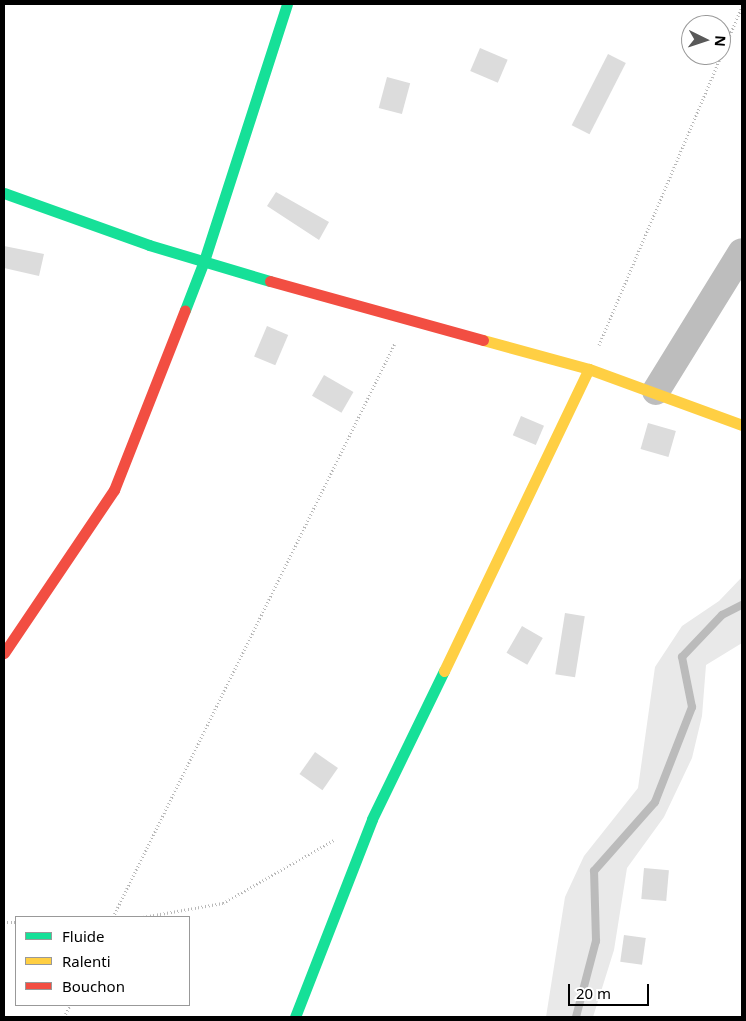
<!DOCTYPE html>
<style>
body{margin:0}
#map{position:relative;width:746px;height:1021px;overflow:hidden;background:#fff;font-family:"Noto Sans",sans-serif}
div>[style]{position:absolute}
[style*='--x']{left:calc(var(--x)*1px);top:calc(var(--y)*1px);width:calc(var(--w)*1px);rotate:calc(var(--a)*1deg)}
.green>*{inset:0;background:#e9e9e9}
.stream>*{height:8px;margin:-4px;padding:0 4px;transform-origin:4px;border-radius:4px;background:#bbb}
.building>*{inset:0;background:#dcdcdc;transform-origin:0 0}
.path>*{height:3px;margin-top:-1.5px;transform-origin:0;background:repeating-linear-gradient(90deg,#b8b8b8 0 1px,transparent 0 3.5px)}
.street>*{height:28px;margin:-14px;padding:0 14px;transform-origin:14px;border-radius:14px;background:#bdbdbd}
.fast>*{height:11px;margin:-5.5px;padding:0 5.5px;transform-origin:5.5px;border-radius:5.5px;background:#16e098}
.slow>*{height:11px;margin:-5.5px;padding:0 5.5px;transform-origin:5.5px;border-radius:5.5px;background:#ffcf43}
.jam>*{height:11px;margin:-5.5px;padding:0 5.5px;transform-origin:5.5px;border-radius:5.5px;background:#f24e42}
span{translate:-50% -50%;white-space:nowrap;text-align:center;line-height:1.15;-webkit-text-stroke:4px #fff;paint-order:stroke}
.frame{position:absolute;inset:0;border:5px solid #000;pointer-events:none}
.legend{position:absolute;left:15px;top:916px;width:175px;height:90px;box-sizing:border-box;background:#fff;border:1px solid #999;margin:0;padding:6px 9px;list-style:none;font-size:15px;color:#000}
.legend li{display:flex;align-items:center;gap:10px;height:25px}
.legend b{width:25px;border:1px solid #999}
.north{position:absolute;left:681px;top:15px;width:50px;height:50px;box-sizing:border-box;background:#fff;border:1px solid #999;border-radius:50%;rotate:94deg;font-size:14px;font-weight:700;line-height:20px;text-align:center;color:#000}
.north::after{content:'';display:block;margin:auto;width:18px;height:22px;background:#595959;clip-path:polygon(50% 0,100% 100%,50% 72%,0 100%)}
.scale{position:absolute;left:568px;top:984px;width:81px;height:22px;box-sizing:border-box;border:2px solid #000;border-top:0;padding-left:6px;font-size:15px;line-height:18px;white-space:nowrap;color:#000;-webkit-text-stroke:4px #fff;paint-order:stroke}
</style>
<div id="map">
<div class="green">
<div style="clip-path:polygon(742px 577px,742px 643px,706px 665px,702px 716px,692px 758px,664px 817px,627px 868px,614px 950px,593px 1017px,546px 1017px,565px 897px,584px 856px,638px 788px,655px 667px,682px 626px,719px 601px)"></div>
</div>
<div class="stream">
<div style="--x:576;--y:1017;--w:79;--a:-75.3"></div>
<div style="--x:596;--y:941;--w:70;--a:-91.6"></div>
<div style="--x:594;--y:871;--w:92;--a:-48.5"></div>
<div style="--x:655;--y:802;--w:102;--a:-68.7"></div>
<div style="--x:692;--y:707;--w:51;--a:-101.3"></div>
<div style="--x:682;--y:657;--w:58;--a:-46.4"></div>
<div style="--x:722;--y:615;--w:22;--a:-27"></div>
</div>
<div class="building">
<div style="left:480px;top:48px;width:30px;height:25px;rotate:23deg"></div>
<div style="left:608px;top:54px;width:20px;height:80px;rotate:27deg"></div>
<div style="left:387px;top:77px;width:24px;height:32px;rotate:15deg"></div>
<div style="clip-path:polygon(276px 192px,329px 222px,319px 240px,267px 206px)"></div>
<div style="clip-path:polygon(4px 246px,44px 254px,39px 276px,4px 268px)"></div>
<div style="left:267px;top:326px;width:23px;height:33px;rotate:23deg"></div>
<div style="left:324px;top:375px;width:34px;height:24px;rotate:30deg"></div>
<div style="left:521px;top:416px;width:25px;height:21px;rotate:23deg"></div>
<div style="left:648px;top:423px;width:29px;height:27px;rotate:16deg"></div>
<div style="left:565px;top:613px;width:20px;height:62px;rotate:9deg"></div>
<div style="left:522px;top:626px;width:24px;height:31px;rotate:30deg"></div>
<div style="left:315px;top:752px;width:28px;height:27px;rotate:35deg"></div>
<div style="left:644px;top:868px;width:25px;height:31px;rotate:5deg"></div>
<div style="left:624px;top:935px;width:22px;height:27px;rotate:8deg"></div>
</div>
<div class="path">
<div style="--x:599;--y:345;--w:367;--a:-67.1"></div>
<div style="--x:113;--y:917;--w:640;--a:-63.84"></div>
<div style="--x:143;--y:917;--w:81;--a:-9.9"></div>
<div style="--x:223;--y:903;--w:128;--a:-29.6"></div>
<div style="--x:4;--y:922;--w:12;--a:0"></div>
<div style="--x:64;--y:1017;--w:13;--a:-63"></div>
</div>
<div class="street">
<div style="--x:656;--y:391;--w:163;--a:-58.3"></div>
</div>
<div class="fast">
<div style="--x:4;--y:193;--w:154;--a:19.7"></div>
<div style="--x:149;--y:245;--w:126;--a:16.6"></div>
<div style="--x:185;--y:310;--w:53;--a:-68.8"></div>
<div style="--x:204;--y:261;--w:270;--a:-72.1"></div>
<div style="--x:295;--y:1017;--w:212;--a:-68.7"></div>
<div style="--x:372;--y:819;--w:165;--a:-64.1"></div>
</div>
<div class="slow">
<div style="--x:483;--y:340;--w:110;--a:15.3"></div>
<div style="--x:589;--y:369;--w:163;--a:20.1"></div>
<div style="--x:444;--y:671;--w:335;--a:-64.4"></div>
</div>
<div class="jam">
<div style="--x:270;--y:281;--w:221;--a:15.5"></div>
<div style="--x:4;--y:653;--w:197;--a:-56"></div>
<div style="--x:114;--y:490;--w:193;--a:-68.5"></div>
</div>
<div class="frame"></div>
<ul class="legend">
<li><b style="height:6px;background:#16e098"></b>Fluide</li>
<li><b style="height:6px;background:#ffcf43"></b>Ralenti</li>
<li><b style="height:6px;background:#f24e42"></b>Bouchon</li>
</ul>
<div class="north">N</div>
<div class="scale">20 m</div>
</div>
